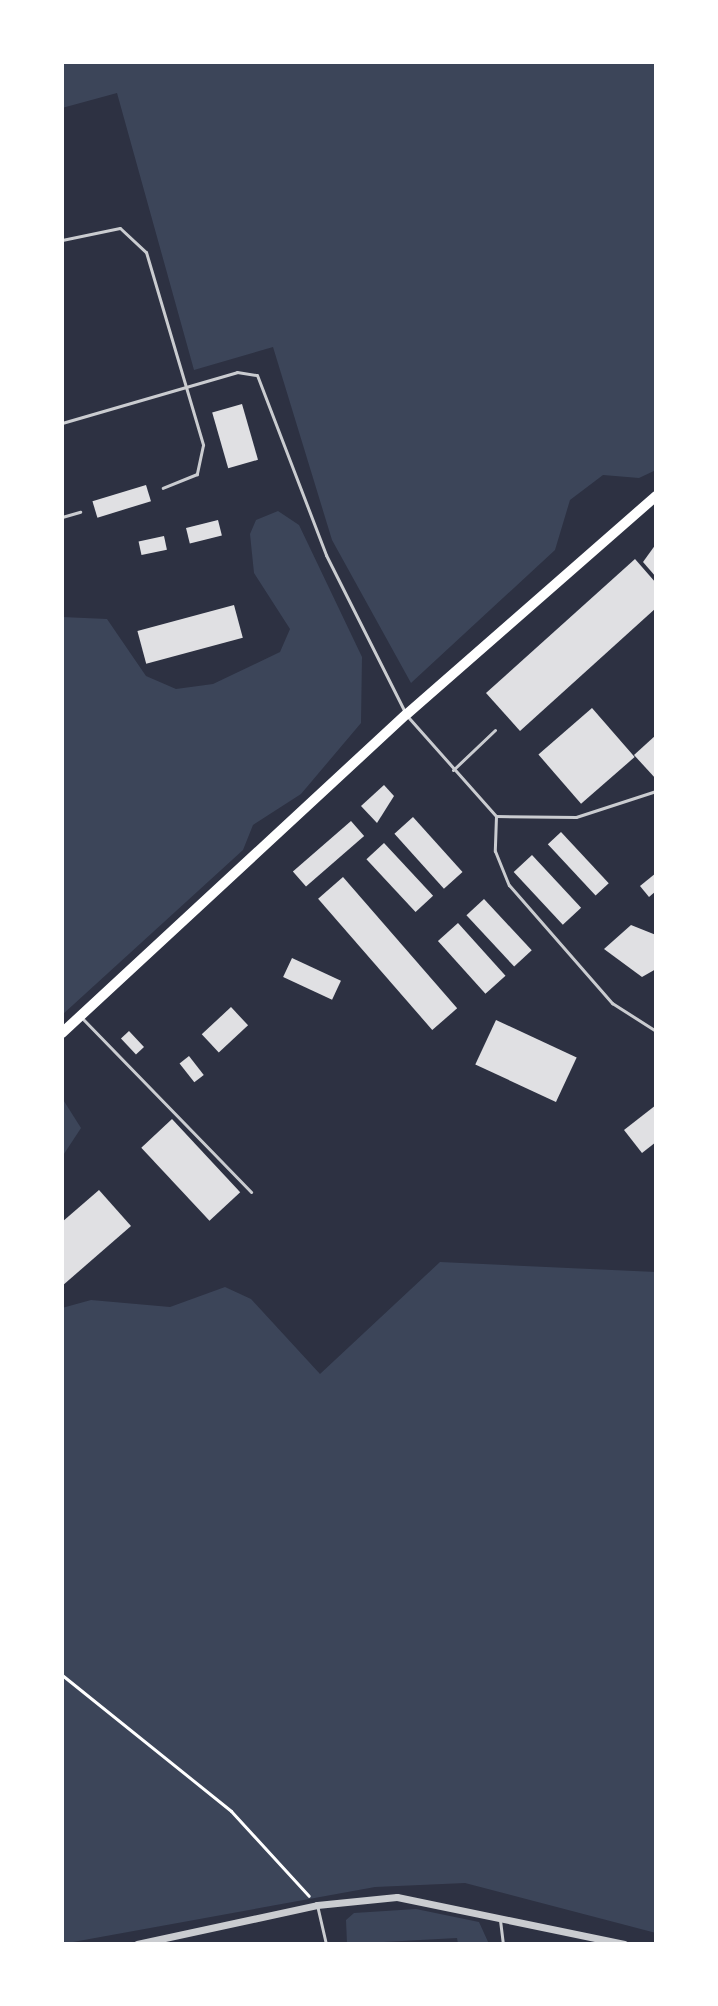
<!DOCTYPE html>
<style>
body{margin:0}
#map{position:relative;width:718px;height:2006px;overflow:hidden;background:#2d3142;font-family:"Roboto Condensed",sans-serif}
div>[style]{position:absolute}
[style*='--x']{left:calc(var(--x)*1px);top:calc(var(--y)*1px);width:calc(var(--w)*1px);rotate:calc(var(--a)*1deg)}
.green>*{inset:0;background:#3c4559}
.building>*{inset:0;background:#e0e0e3;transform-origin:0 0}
.path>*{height:3px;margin:-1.5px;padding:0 1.5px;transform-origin:1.5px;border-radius:1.5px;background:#fff}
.service>*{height:3px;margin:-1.5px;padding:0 1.5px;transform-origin:1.5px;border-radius:1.5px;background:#caccd0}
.minor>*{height:7px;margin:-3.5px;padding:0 3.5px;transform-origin:3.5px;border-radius:3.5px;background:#caccd0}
.secondary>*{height:10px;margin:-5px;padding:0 5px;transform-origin:5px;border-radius:5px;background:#fff}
span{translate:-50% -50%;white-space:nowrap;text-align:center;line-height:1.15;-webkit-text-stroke:6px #fff;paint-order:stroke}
.frame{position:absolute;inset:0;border:64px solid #fff;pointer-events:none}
</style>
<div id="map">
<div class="green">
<div style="clip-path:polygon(62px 62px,656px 62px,656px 470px,639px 478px,603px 475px,570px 500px,555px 550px,411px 683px,332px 540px,273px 347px,194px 370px,117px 93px,62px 108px)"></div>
<div style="clip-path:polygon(278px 511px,299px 525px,362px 657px,361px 723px,301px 794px,253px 825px,243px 850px,62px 1015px,62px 617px,107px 619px,146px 676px,176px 689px,213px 684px,280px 652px,290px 629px,254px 573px,250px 534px,256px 520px)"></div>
<div style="clip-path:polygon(62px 1098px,81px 1128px,62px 1157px)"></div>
<div style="clip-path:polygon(440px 1262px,656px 1272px,656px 1933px,465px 1883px,375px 1887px,62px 1944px,62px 1308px,91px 1300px,170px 1307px,225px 1287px,251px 1299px,320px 1374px)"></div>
<div style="clip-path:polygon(416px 1909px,479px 1922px,489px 1944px,458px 1944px,457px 1938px,347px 1944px,346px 1920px,354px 1913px)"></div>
</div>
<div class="building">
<div style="left:242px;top:404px;width:58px;height:31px;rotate:74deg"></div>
<div style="left:146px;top:485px;width:17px;height:56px;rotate:73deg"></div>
<div style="left:218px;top:520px;width:16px;height:33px;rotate:76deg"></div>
<div style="left:164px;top:536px;width:14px;height:26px;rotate:78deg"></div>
<div style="clip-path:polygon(656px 544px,656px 577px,643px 562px)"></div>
<div style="clip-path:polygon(635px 559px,656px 583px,656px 608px,520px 731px,486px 693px)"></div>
<div style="left:234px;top:605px;width:34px;height:100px;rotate:75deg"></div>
<div style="left:592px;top:708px;width:65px;height:71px;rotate:49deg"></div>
<div style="clip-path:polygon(656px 735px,656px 779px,634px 755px)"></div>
<div style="clip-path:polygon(384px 785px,394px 796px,377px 823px,361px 806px)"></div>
<div style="left:413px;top:817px;width:74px;height:25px;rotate:48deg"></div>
<div style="left:351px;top:821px;width:20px;height:77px;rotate:49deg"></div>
<div style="left:561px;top:832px;width:70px;height:18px;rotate:47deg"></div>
<div style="left:384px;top:843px;width:72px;height:24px;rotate:47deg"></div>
<div style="left:532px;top:855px;width:72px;height:25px;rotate:47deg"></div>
<div style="clip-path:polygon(656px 873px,656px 891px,649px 897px,640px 886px)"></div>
<div style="left:343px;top:877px;width:174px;height:33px;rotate:49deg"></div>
<div style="left:484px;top:899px;width:70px;height:24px;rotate:47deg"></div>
<div style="left:458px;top:923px;width:71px;height:27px;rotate:48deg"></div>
<div style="clip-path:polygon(631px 925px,656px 935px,656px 969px,642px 977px,604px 949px)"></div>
<div style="left:292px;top:958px;width:54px;height:21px;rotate:25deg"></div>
<div style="left:231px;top:1007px;width:25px;height:40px;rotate:47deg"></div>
<div style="left:496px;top:1020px;width:89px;height:49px;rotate:25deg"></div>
<div style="left:129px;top:1031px;width:22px;height:11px;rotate:47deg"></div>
<div style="left:189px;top:1056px;width:24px;height:12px;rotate:52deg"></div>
<div style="clip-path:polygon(656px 1105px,656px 1142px,642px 1153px,624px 1130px)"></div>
<div style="left:172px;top:1119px;width:100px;height:42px;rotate:47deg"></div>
<div style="clip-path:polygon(99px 1190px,131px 1226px,62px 1286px,62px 1222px)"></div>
</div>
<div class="path">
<div style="--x:62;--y:1675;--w:217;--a:38.8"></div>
<div style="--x:231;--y:1811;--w:115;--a:47.5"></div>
</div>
<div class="service">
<div style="--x:62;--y:240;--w:59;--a:-11.7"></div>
<div style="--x:120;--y:228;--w:35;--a:43"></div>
<div style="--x:146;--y:252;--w:201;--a:73.5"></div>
<div style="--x:203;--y:445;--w:30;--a:102"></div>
<div style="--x:197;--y:474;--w:37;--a:158"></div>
<div style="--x:62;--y:423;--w:182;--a:-16.2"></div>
<div style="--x:237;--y:372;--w:20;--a:9"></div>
<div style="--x:257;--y:375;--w:193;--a:69"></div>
<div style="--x:326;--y:555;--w:176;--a:63.3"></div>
<div style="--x:62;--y:517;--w:19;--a:-16"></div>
<div style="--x:409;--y:718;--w:131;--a:48.4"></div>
<div style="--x:496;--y:816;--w:35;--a:92"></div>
<div style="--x:495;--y:851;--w:37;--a:68"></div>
<div style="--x:509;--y:885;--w:157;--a:48.9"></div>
<div style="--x:612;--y:1003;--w:52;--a:32.5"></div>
<div style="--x:453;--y:770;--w:58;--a:-43.6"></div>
<div style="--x:496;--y:816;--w:80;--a:0.7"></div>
<div style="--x:576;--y:817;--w:84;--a:-18"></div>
<div style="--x:81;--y:1017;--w:244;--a:45.8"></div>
<div style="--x:317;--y:1905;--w:40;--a:77"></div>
<div style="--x:500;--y:1920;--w:24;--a:83"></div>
</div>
<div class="minor">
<div style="--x:137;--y:1944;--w:184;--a:-12.2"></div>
<div style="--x:317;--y:1905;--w:80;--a:-5.7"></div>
<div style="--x:397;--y:1897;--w:232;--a:11.7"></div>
</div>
<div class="secondary">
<div style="--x:62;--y:1033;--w:470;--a:-42.8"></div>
<div style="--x:407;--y:714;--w:331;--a:-41.2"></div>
</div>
<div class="frame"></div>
</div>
